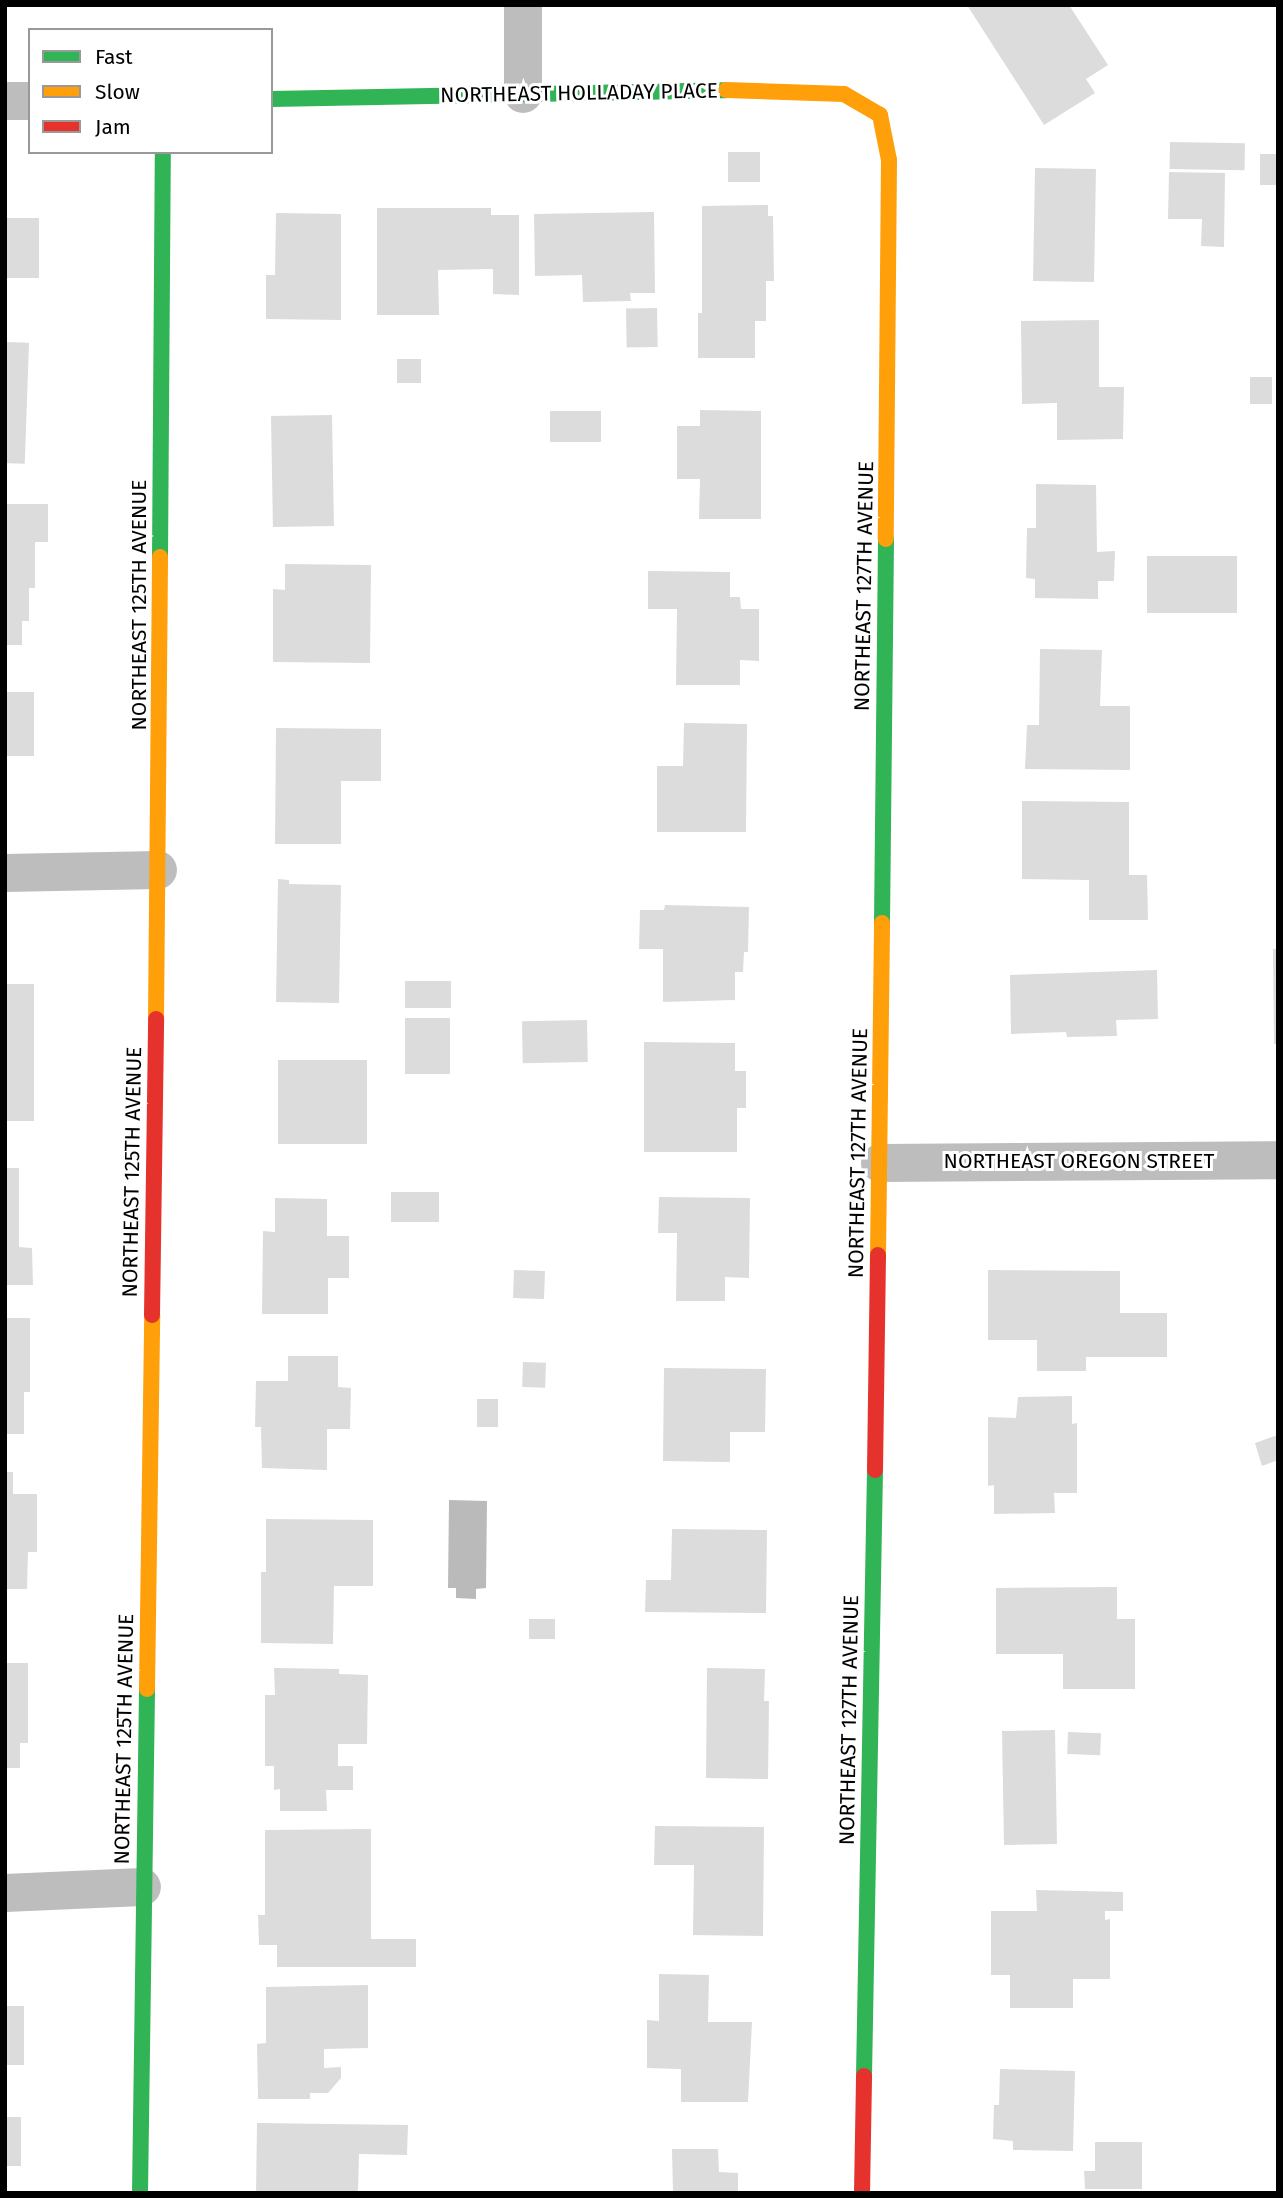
<!DOCTYPE html>
<style>
body{margin:0}
#map{position:relative;width:1283px;height:2198px;overflow:hidden;background:#fff;font-family:"Fira Sans",sans-serif}
div>[style]{position:absolute}
[style*='--x']{left:calc(var(--x)*1px);top:calc(var(--y)*1px);width:calc(var(--w)*1px);rotate:calc(var(--a)*1deg)}
.water>*{inset:0;background:#bababa}
.building>*{inset:0;background:#dcdcdc;transform-origin:0 0}
.street>*{height:38px;margin:-19px;padding:0 19px;transform-origin:19px;border-radius:19px;background:#bdbdbd}
.fast>*{height:16px;margin:-8px;padding:0 8px;transform-origin:8px;border-radius:8px;background:#30b455}
.slow>*{height:16px;margin:-8px;padding:0 8px;transform-origin:8px;border-radius:8px;background:#ff9f0a}
.jam>*{height:16px;margin:-8px;padding:0 8px;transform-origin:8px;border-radius:8px;background:#e5322d}
span{translate:-50% -50%;white-space:nowrap;text-align:center;line-height:1.15;-webkit-text-stroke:6px #fff;paint-order:stroke}
.street-label{font-size:21px;color:#000}
.frame{position:absolute;inset:0;border:7px solid #000;pointer-events:none}
.legend{position:absolute;left:28px;top:28px;width:245px;height:126px;box-sizing:border-box;background:#fff;border:2px solid #999;margin:0;padding:9px 12px;list-style:none;font-size:21px;color:#000}
.legend li{display:flex;align-items:center;gap:14px;height:35px}
.legend b{width:35px;border:2px solid #999}
</style>
<div id="map">
<div class="water">
<div style="clip-path:polygon(449px 1500px,487px 1501px,486px 1588px,476px 1589px,476px 1599px,456px 1598px,456px 1588px,448px 1588px)"></div>
</div>
<div class="building">
<div style="clip-path:polygon(967px 5px,1069px 5px,1108px 65px,1086px 79px,1095px 93px,1044px 125px)"></div>
<div style="left:1170px;top:142px;width:75px;height:27px;rotate:1deg"></div>
<div style="left:760px;top:152px;width:30px;height:32px;rotate:90deg"></div>
<div style="left:1260px;top:154px;width:18px;height:31px"></div>
<div style="left:1035px;top:168px;width:61px;height:113px;rotate:1deg"></div>
<div style="clip-path:polygon(1169px 172px,1225px 173px,1224px 247px,1201px 246px,1202px 219px,1168px 219px)"></div>
<div style="clip-path:polygon(768px 205px,768px 216px,773px 216px,774px 281px,766px 281px,766px 321px,755px 321px,755px 358px,698px 358px,698px 313px,702px 313px,702px 206px)"></div>
<div style="clip-path:polygon(377px 208px,491px 208px,491px 215px,519px 215px,519px 295px,493px 294px,493px 269px,438px 270px,439px 315px,377px 315px)"></div>
<div style="clip-path:polygon(654px 212px,655px 293px,630px 293px,631px 301px,583px 302px,582px 275px,535px 276px,534px 214px)"></div>
<div style="clip-path:polygon(276px 213px,341px 214px,341px 320px,266px 319px,266px 275px,275px 275px)"></div>
<div style="left:5px;top:218px;width:34px;height:60px"></div>
<div style="left:657px;top:308px;width:39px;height:31px;rotate:89deg"></div>
<div style="clip-path:polygon(1099px 320px,1099px 387px,1124px 387px,1123px 439px,1057px 440px,1057px 403px,1022px 404px,1021px 321px)"></div>
<div style="left:5px;top:342px;width:24px;height:121px;rotate:2deg"></div>
<div style="left:397px;top:359px;width:24px;height:24px"></div>
<div style="left:1250px;top:377px;width:22px;height:27px"></div>
<div style="clip-path:polygon(700px 410px,761px 411px,761px 519px,699px 519px,700px 479px,677px 479px,677px 426px,700px 426px)"></div>
<div style="left:550px;top:411px;width:51px;height:31px"></div>
<div style="left:332px;top:415px;width:111px;height:61px;rotate:89deg"></div>
<div style="clip-path:polygon(1036px 484px,1096px 485px,1097px 552px,1115px 551px,1114px 581px,1098px 581px,1098px 599px,1035px 598px,1035px 579px,1026px 578px,1027px 528px,1036px 528px)"></div>
<div style="clip-path:polygon(5px 504px,48px 504px,48px 542px,35px 542px,35px 588px,29px 588px,29px 621px,22px 621px,22px 645px,5px 645px)"></div>
<div style="left:1147px;top:556px;width:90px;height:57px"></div>
<div style="clip-path:polygon(285px 564px,371px 565px,370px 663px,273px 662px,273px 589px,285px 590px)"></div>
<div style="clip-path:polygon(648px 571px,730px 572px,730px 597px,740px 597px,741px 609px,759px 609px,759px 661px,740px 660px,740px 685px,676px 685px,677px 609px,648px 609px)"></div>
<div style="clip-path:polygon(1040px 649px,1102px 650px,1100px 706px,1130px 706px,1130px 770px,1025px 769px,1027px 725px,1039px 725px)"></div>
<div style="left:5px;top:692px;width:29px;height:64px"></div>
<div style="clip-path:polygon(684px 723px,747px 724px,746px 832px,657px 832px,657px 766px,683px 766px)"></div>
<div style="clip-path:polygon(276px 728px,381px 729px,381px 781px,341px 781px,341px 844px,275px 844px)"></div>
<div style="clip-path:polygon(1022px 801px,1129px 802px,1129px 875px,1147px 875px,1148px 920px,1089px 920px,1089px 880px,1022px 879px)"></div>
<div style="clip-path:polygon(278px 879px,289px 880px,289px 884px,341px 885px,339px 1003px,276px 1002px)"></div>
<div style="clip-path:polygon(665px 905px,749px 907px,748px 952px,744px 952px,743px 972px,735px 972px,735px 1000px,663px 1002px,663px 949px,639px 949px,640px 910px,664px 910px)"></div>
<div style="clip-path:polygon(1273px 949px,1278px 949px,1278px 1044px,1274px 1044px)"></div>
<div style="clip-path:polygon(1157px 970px,1158px 1019px,1116px 1020px,1117px 1036px,1067px 1037px,1066px 1032px,1011px 1034px,1010px 975px)"></div>
<div style="left:405px;top:981px;width:46px;height:27px"></div>
<div style="left:5px;top:984px;width:29px;height:137px"></div>
<div style="left:450px;top:1018px;width:56px;height:45px;rotate:90deg"></div>
<div style="left:587px;top:1020px;width:42px;height:65px;rotate:89deg"></div>
<div style="clip-path:polygon(644px 1042px,735px 1043px,735px 1071px,746px 1071px,746px 1108px,737px 1108px,737px 1152px,644px 1152px)"></div>
<div style="left:367px;top:1060px;width:84px;height:89px;rotate:90deg"></div>
<div style="clip-path:polygon(5px 1168px,19px 1168px,19px 1247px,32px 1248px,33px 1285px,5px 1285px)"></div>
<div style="left:391px;top:1192px;width:48px;height:30px"></div>
<div style="clip-path:polygon(659px 1197px,750px 1198px,749px 1278px,725px 1277px,725px 1301px,676px 1301px,677px 1233px,658px 1233px)"></div>
<div style="clip-path:polygon(275px 1198px,327px 1199px,327px 1236px,349px 1236px,349px 1278px,328px 1278px,328px 1314px,262px 1314px,263px 1231px,275px 1232px)"></div>
<div style="left:514px;top:1270px;width:31px;height:28px;rotate:2deg"></div>
<div style="clip-path:polygon(988px 1270px,1120px 1271px,1120px 1313px,1167px 1313px,1167px 1357px,1086px 1357px,1086px 1371px,1037px 1371px,1037px 1340px,988px 1340px)"></div>
<div style="clip-path:polygon(5px 1318px,30px 1318px,30px 1392px,24px 1392px,24px 1434px,5px 1434px)"></div>
<div style="clip-path:polygon(288px 1356px,338px 1356px,338px 1387px,351px 1388px,350px 1429px,327px 1429px,327px 1470px,262px 1468px,261px 1427px,255px 1427px,256px 1381px,288px 1381px)"></div>
<div style="left:523px;top:1362px;width:23px;height:25px;rotate:2deg"></div>
<div style="clip-path:polygon(664px 1368px,766px 1369px,765px 1432px,730px 1432px,730px 1462px,663px 1461px)"></div>
<div style="clip-path:polygon(1072px 1396px,1072px 1424px,1077px 1423px,1077px 1493px,1054px 1493px,1055px 1513px,994px 1514px,994px 1485px,988px 1486px,988px 1417px,1016px 1418px,1018px 1397px)"></div>
<div style="left:477px;top:1399px;width:21px;height:28px"></div>
<div style="clip-path:polygon(1278px 1435px,1278px 1460px,1262px 1466px,1255px 1443px)"></div>
<div style="clip-path:polygon(5px 1472px,13px 1472px,13px 1494px,37px 1494px,37px 1552px,28px 1552px,27px 1589px,5px 1589px)"></div>
<div style="clip-path:polygon(266px 1519px,373px 1520px,373px 1586px,334px 1586px,333px 1644px,261px 1643px,261px 1572px,266px 1572px)"></div>
<div style="clip-path:polygon(672px 1529px,767px 1530px,766px 1613px,645px 1612px,646px 1580px,671px 1580px)"></div>
<div style="clip-path:polygon(1117px 1587px,1117px 1619px,1135px 1619px,1135px 1689px,1063px 1689px,1063px 1654px,996px 1654px,996px 1588px)"></div>
<div style="left:529px;top:1619px;width:26px;height:20px"></div>
<div style="clip-path:polygon(5px 1663px,28px 1663px,28px 1743px,20px 1743px,20px 1768px,5px 1768px)"></div>
<div style="clip-path:polygon(274px 1668px,339px 1669px,339px 1674px,368px 1675px,367px 1744px,338px 1744px,338px 1766px,353px 1766px,353px 1790px,326px 1790px,327px 1811px,280px 1811px,280px 1789px,274px 1790px,274px 1766px,265px 1766px,265px 1695px,275px 1695px)"></div>
<div style="clip-path:polygon(707px 1668px,765px 1669px,764px 1701px,769px 1701px,768px 1779px,706px 1778px)"></div>
<div style="left:1055px;top:1730px;width:114px;height:53px;rotate:89deg"></div>
<div style="left:1068px;top:1732px;width:33px;height:22px;rotate:2deg"></div>
<div style="clip-path:polygon(655px 1826px,764px 1827px,763px 1936px,693px 1935px,694px 1865px,654px 1865px)"></div>
<div style="clip-path:polygon(371px 1829px,371px 1939px,416px 1939px,416px 1967px,277px 1967px,277px 1945px,259px 1945px,258px 1915px,265px 1915px,265px 1830px)"></div>
<div style="clip-path:polygon(1036px 1890px,1123px 1892px,1123px 1911px,1105px 1911px,1105px 1920px,1110px 1919px,1110px 1979px,1073px 1979px,1073px 2008px,1010px 2008px,1010px 1975px,991px 1975px,991px 1911px,1037px 1911px)"></div>
<div style="clip-path:polygon(659px 1974px,709px 1975px,708px 2022px,752px 2022px,748px 2102px,681px 2102px,681px 2069px,647px 2068px,647px 2020px,659px 2021px)"></div>
<div style="clip-path:polygon(368px 1985px,368px 2048px,324px 2049px,324px 2068px,341px 2067px,341px 2078px,328px 2093px,310px 2093px,310px 2099px,258px 2099px,257px 2044px,266px 2043px,266px 1987px)"></div>
<div style="left:5px;top:2006px;width:19px;height:59px"></div>
<div style="clip-path:polygon(1000px 2069px,1075px 2071px,1073px 2151px,1013px 2150px,1013px 2141px,993px 2139px,994px 2105px,999px 2105px)"></div>
<div style="left:5px;top:2117px;width:16px;height:49px"></div>
<div style="clip-path:polygon(257px 2123px,408px 2125px,407px 2155px,359px 2154px,358px 2193px,256px 2193px)"></div>
<div style="clip-path:polygon(1095px 2142px,1142px 2142px,1142px 2189px,1085px 2189px,1084px 2171px,1095px 2171px)"></div>
<div style="clip-path:polygon(672px 2149px,718px 2149px,719px 2172px,738px 2173px,738px 2193px,673px 2193px)"></div>
</div>
<div class="street">
<div style="--x:523;--y:94;--w:89;--a:-90"></div>
<div style="--x:5;--y:101;--w:25;--a:0"></div>
<div style="--x:5;--y:873;--w:153;--a:-1.1"></div>
<div style="--x:880;--y:1163;--w:398;--a:-0.4"></div>
<div style="--x:5;--y:1893;--w:137;--a:-2.5"></div>
</div>
<div class="fast">
<div style="--x:271;--y:99;--w:455;--a:-1.1"></div>
<div style="--x:160;--y:557;--w:405;--a:-89.6"></div>
<div style="--x:882;--y:923;--w:384;--a:-89.4"></div>
<div style="--x:864;--y:2076;--w:606;--a:-88.96"></div>
<div style="--x:140;--y:2193;--w:504;--a:-89.2"></div>
</div>
<div class="slow">
<div style="--x:726;--y:90;--w:118;--a:1.9"></div>
<div style="--x:844;--y:94;--w:42;--a:30.3"></div>
<div style="--x:880;--y:115;--w:46;--a:78.7"></div>
<div style="--x:889;--y:160;--w:379;--a:90.5"></div>
<div style="--x:156;--y:1019;--w:462;--a:-89.5"></div>
<div style="--x:878;--y:1255;--w:332;--a:-89.3"></div>
<div style="--x:147;--y:1689;--w:374;--a:-89.2"></div>
</div>
<div class="jam">
<div style="--x:152;--y:1315;--w:296;--a:-89.2"></div>
<div style="--x:875;--y:1470;--w:215;--a:-89.2"></div>
<div style="--x:862;--y:2193;--w:117;--a:-89"></div>
</div>
<div class="street-label">
<span style="left:579px;top:93px;rotate:-1deg">NORTHEAST HOLLADAY PLACE</span>
<span style="left:864px;top:586px;rotate:-89deg">NORTHEAST 127TH AVENUE</span>
<span style="left:139px;top:605px;rotate:-90deg">NORTHEAST 125TH AVENUE</span>
<span style="left:858px;top:1153px;rotate:-89deg">NORTHEAST 127TH AVENUE</span>
<span style="left:1079px;top:1161px">NORTHEAST OREGON STREET</span>
<span style="left:132px;top:1172px;rotate:-89deg">NORTHEAST 125TH AVENUE</span>
<span style="left:849px;top:1720px;rotate:-89deg">NORTHEAST 127TH AVENUE</span>
<span style="left:124px;top:1739px;rotate:-89deg">NORTHEAST 125TH AVENUE</span>
</div>
<div class="frame"></div>
<ul class="legend">
<li><b style="height:9px;background:#30b455"></b>Fast</li>
<li><b style="height:9px;background:#ff9f0a"></b>Slow</li>
<li><b style="height:9px;background:#e5322d"></b>Jam</li>
</ul>
</div>
